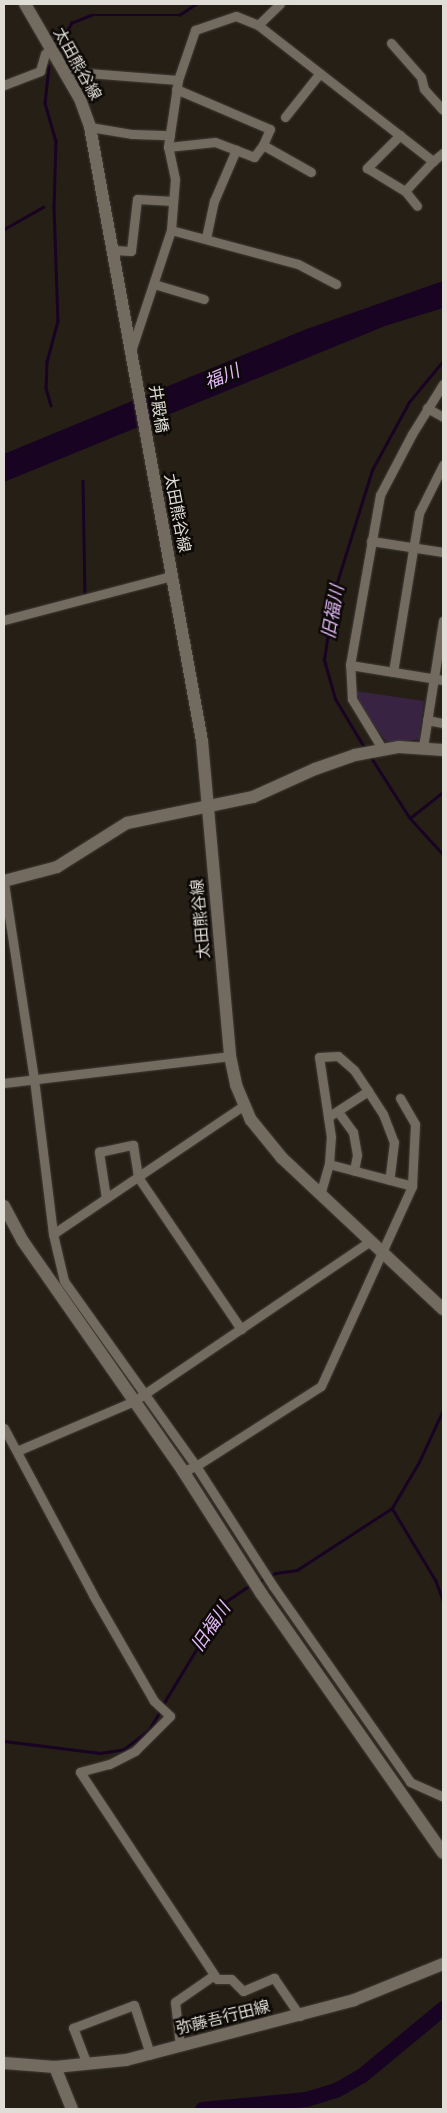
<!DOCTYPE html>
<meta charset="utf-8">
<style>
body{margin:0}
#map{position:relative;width:447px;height:2113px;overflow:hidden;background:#261f16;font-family:Montserrat,"Noto Sans JP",sans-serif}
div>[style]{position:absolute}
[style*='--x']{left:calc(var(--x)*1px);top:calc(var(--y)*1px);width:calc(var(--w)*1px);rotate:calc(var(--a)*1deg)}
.green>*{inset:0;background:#382442}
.water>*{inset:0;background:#190323}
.stream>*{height:2.5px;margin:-1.25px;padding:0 1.25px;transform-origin:1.25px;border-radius:1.25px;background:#190323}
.river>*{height:15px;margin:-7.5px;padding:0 7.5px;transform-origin:7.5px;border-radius:7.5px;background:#190323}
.roads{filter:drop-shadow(0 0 1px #413c36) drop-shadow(0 0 1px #413c36)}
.street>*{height:9px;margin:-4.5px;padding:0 4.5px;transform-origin:4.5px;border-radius:4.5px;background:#736b60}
.secondary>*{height:12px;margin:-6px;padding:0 6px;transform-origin:6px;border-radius:6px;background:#736b60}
span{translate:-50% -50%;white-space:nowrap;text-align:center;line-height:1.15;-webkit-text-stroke:5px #0c0906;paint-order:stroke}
.street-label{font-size:16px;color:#e0dcd6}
.water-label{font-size:18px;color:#e3b9fa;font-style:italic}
.frame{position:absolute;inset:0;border:5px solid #e0dcd6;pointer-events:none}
</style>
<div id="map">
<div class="green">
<div style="clip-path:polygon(355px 691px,424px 701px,419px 739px,388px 743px,365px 716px)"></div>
</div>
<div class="water">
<div style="clip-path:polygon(443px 281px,443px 308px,385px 326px,4px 482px,4px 454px,304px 330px)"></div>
</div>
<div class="stream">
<div style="--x:60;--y:45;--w:25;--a:-63"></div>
<div style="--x:71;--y:23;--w:22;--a:-22"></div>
<div style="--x:91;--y:15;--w:88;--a:0"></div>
<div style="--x:179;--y:15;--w:20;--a:-33"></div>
<div style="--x:49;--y:66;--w:37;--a:96"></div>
<div style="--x:45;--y:103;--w:40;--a:74"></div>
<div style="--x:56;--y:141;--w:66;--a:91.7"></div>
<div style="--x:54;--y:207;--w:114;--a:88"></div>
<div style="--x:58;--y:321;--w:42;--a:105"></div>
<div style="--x:47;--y:362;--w:26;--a:92"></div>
<div style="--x:46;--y:388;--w:18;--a:74"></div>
<div style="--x:4;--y:229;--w:45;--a:-29.4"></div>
<div style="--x:83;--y:481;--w:114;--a:89"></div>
<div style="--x:365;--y:749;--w:58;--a:-121"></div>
<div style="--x:335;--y:699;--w:41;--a:-105.8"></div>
<div style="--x:324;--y:660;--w:69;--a:-81.6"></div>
<div style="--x:334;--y:592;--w:128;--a:-72.7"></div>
<div style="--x:372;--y:470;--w:77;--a:-61.4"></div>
<div style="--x:409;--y:402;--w:53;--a:-50.3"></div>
<div style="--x:371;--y:757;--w:72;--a:57.4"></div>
<div style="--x:410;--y:818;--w:49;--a:47.5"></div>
<div style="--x:410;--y:818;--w:42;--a:-38.2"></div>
<div style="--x:392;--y:1508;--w:85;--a:58.9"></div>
<div style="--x:436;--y:1581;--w:20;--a:70"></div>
<div style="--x:258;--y:1582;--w:20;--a:-27"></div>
<div style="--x:276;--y:1573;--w:21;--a:-8"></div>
<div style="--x:297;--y:1570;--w:113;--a:-33.1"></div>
<div style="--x:392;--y:1508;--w:53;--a:-59.6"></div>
<div style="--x:419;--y:1462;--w:57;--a:-65.2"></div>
<div style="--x:162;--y:1706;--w:122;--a:-58.8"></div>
<div style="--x:225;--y:1602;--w:30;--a:-34"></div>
<div style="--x:4;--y:1741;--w:97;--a:7.1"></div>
<div style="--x:100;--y:1753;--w:24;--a:-9"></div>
<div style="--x:124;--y:1749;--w:31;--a:-37"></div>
<div style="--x:149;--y:1730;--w:22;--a:-60"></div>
</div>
<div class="river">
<div style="--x:202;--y:2109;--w:104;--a:-5.5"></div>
<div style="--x:306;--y:2099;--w:31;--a:-17"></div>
<div style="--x:336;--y:2090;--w:30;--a:-30"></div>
<div style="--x:362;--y:2075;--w:105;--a:-39.6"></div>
</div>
<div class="roads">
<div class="street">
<div style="--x:258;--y:25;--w:30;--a:-44"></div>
<div style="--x:391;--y:43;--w:45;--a:48.6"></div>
<div style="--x:421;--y:77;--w:12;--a:76"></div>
<div style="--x:424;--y:89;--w:28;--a:48"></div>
<div style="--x:68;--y:77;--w:9;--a:-36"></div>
<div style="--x:75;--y:72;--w:103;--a:4.4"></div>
<div style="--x:4;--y:85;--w:39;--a:-21"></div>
<div style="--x:40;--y:71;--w:18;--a:-74"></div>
<div style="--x:45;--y:54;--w:8;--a:-45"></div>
<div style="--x:176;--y:89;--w:102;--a:23.1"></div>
<div style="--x:270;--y:129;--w:17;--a:114"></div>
<div style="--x:285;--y:117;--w:56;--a:-51.5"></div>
<div style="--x:90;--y:127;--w:43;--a:9.5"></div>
<div style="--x:132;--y:134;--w:38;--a:2"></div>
<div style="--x:400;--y:135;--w:47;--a:135"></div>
<div style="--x:367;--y:168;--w:44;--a:31.2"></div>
<div style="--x:405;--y:191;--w:19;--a:51"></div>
<div style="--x:168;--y:147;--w:47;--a:-6.1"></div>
<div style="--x:215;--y:142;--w:42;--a:21"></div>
<div style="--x:254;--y:157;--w:15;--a:-53"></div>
<div style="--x:263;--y:145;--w:55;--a:29.4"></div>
<div style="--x:405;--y:191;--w:41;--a:-47"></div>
<div style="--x:171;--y:230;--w:131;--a:15"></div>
<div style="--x:298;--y:264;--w:43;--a:27.8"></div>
<div style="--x:206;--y:238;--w:38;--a:-78"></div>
<div style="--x:214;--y:201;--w:56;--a:-66.7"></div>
<div style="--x:113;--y:250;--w:18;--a:3"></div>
<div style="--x:131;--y:251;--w:52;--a:-83.4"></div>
<div style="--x:137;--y:199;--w:36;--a:3"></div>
<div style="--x:154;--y:284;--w:52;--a:16.7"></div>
<div style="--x:131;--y:351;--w:127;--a:-71.7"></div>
<div style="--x:171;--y:230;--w:51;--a:-85.5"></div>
<div style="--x:175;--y:179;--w:33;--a:-102"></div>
<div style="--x:168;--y:147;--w:68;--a:-81.5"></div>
<div style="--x:178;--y:80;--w:53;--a:-71.2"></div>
<div style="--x:195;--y:30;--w:43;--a:-18.9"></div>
<div style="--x:236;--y:16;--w:24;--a:22"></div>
<div style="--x:258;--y:25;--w:222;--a:37.9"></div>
<div style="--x:433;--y:161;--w:13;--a:-39"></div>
<div style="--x:427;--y:408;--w:18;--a:29"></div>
<div style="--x:371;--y:541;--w:73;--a:8.7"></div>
<div style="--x:4;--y:620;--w:174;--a:-14.7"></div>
<div style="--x:350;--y:665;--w:94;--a:9.2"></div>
<div style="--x:393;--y:672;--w:161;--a:-80.7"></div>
<div style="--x:419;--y:513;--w:54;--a:-63.4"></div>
<div style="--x:427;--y:720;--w:16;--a:11"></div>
<div style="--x:423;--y:747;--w:128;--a:-81"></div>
<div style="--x:383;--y:750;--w:60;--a:-121.3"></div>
<div style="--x:352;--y:699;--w:34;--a:-93"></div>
<div style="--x:350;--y:665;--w:173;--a:-80"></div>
<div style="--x:380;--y:495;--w:69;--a:-62.3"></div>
<div style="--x:412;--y:434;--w:59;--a:-58.2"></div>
<div style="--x:4;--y:883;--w:198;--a:81.3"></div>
<div style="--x:34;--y:1079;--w:156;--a:83"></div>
<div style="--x:53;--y:1234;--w:48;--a:76.8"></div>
<div style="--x:64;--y:1281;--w:227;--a:54.5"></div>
<div style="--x:196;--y:1466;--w:143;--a:57.3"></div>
<div style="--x:273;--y:1586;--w:239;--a:55"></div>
<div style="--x:410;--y:1782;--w:36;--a:24"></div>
<div style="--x:4;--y:1083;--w:228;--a:-6.8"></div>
<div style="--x:339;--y:1113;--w:24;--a:54"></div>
<div style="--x:353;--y:1132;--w:23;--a:80"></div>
<div style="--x:357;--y:1155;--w:16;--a:101"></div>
<div style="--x:328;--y:1117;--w:48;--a:-33"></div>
<div style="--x:368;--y:1091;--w:27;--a:57"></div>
<div style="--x:383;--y:1114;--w:30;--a:69"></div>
<div style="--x:394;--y:1142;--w:38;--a:97"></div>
<div style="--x:329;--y:1164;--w:86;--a:14.8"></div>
<div style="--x:320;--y:1195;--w:32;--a:-74"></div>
<div style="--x:329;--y:1164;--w:27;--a:-86"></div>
<div style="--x:331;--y:1137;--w:81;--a:-98.5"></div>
<div style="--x:319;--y:1057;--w:19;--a:-3"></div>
<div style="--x:338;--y:1056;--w:21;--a:41"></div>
<div style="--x:354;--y:1070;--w:25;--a:56"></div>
<div style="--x:106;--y:1198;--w:47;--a:-98.7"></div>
<div style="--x:99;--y:1152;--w:35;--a:-12"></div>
<div style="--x:133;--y:1145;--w:32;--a:81"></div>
<div style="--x:138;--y:1177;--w:184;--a:55.9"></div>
<div style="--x:53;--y:1234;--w:230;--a:-34"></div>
<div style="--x:4;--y:1428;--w:189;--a:61.9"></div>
<div style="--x:93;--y:1595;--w:122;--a:60.1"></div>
<div style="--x:154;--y:1701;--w:22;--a:43"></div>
<div style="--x:170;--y:1716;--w:49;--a:135"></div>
<div style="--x:135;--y:1751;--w:29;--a:153"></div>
<div style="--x:109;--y:1764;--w:30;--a:165"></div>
<div style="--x:80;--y:1772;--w:248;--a:56.5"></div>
<div style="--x:217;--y:1979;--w:14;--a:0"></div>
<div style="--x:231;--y:1979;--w:17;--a:45"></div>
<div style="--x:243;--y:1991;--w:34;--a:-23"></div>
<div style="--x:274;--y:1978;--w:46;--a:55.6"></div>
<div style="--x:17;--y:1451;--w:127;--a:-23.1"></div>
<div style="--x:134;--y:1401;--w:284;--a:-34.1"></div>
<div style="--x:183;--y:1471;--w:14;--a:-21"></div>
<div style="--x:196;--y:1466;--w:148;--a:-32.6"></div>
<div style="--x:321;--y:1386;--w:220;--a:-65.5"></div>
<div style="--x:412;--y:1186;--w:62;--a:-87.2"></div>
<div style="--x:415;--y:1124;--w:30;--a:-120"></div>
<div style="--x:180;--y:2046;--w:44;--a:-96.5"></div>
<div style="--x:175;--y:2002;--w:47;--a:-34.7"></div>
<div style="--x:87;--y:2064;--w:39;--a:-111"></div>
<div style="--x:73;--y:2028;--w:65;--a:-20.7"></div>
<div style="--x:134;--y:2005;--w:52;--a:71.9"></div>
</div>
<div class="secondary">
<div style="--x:25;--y:4;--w:110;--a:59.9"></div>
<div style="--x:80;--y:99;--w:30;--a:70"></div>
<div style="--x:90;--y:127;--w:624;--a:79.66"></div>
<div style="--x:202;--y:741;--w:316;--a:84.9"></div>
<div style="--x:230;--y:1056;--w:30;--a:78"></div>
<div style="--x:236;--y:1085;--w:38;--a:67"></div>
<div style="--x:251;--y:1120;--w:49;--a:50.8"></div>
<div style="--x:282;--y:1158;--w:221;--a:43.2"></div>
<div style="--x:4;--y:881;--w:55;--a:-14.8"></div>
<div style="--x:57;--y:867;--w:83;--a:-32.2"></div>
<div style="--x:127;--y:823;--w:129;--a:-11.7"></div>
<div style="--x:253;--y:797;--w:68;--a:-24.3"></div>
<div style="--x:315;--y:769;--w:42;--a:-19.3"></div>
<div style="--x:355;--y:755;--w:45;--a:-10.3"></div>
<div style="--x:399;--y:747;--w:44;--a:3.9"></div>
<div style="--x:4;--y:1206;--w:38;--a:62"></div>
<div style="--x:22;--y:1240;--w:282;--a:55.1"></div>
<div style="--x:183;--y:1471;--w:145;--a:57.4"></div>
<div style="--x:261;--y:1593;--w:317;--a:55"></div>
<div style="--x:4;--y:2063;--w:51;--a:4.5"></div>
<div style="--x:55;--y:2067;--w:71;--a:-5.6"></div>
<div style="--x:126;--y:2060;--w:236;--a:-14.7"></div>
<div style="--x:354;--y:2000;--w:96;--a:-22"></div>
<div style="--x:55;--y:2067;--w:45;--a:68"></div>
</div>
</div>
<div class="street-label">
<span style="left:77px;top:64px;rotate:61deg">太田熊谷線</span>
<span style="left:158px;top:409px;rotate:81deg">井殿橋</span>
<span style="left:177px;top:513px;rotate:79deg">太田熊谷線</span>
<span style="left:201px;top:919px;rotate:-95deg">太田熊谷線</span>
<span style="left:223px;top:2018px;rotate:-14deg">弥藤吾行田線</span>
</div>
<div class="water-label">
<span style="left:222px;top:377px;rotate:-23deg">福川</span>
<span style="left:333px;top:612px;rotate:-80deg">旧福川</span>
<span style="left:211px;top:1627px;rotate:-56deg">旧福川</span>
</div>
<div class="frame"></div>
</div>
